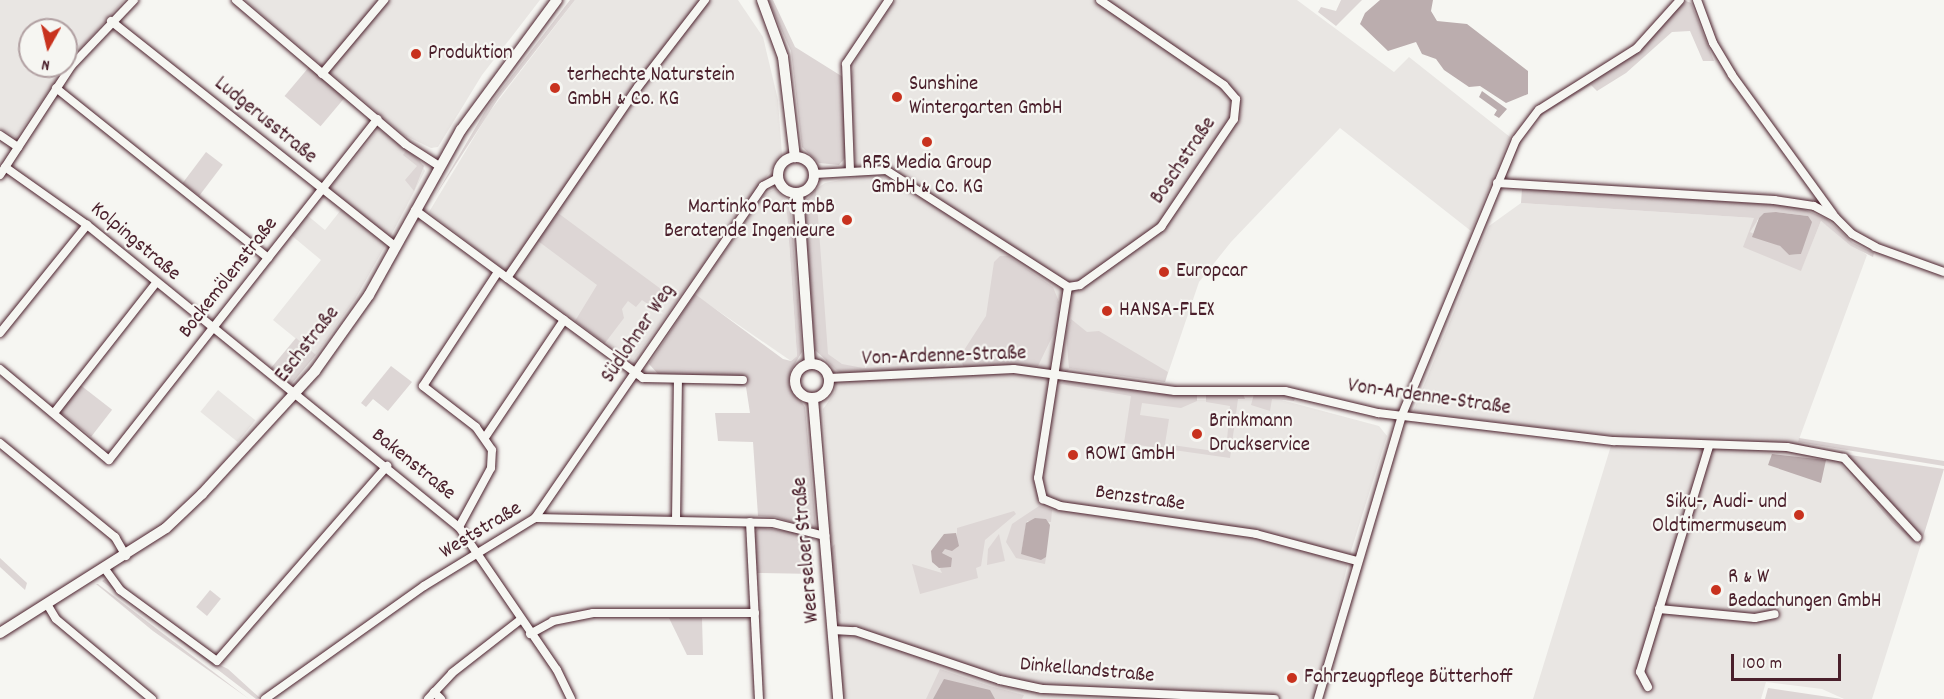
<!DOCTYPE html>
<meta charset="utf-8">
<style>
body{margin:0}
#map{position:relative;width:1944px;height:699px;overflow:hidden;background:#f6f6f2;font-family:Dekko,sans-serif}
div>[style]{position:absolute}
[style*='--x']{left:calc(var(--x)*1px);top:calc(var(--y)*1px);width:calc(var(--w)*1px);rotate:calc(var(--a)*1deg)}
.built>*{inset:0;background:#e9e6e3;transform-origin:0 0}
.green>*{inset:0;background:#ddd6d5;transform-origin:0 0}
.water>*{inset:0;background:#bbadae}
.roads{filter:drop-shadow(0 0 2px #4a1f2b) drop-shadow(0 0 2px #4a1f2b)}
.minor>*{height:8px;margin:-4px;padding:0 4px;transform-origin:4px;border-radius:4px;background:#f6f6f2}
.tertiary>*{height:10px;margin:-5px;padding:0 5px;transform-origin:5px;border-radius:5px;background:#f6f6f2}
.tertiary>.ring{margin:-5px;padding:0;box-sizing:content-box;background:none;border:10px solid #f6f6f2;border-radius:50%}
.secondary>*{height:10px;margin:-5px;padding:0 5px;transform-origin:5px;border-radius:5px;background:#f6f6f2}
.dots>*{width:16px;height:16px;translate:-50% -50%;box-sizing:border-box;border:3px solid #f6f6f2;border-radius:50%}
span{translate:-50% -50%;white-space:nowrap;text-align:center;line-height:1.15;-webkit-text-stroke:4.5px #f6f6f2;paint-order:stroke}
.poi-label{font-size:21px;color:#4a1f2b}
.left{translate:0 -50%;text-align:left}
.right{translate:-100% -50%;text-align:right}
.street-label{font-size:21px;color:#4a1f2b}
.north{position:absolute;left:18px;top:18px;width:60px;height:60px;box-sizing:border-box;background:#f6f6f2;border:2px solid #b1a0a2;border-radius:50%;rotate:188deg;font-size:16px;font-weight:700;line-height:24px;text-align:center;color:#4a1f2b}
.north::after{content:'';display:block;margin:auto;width:21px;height:27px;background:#c8321e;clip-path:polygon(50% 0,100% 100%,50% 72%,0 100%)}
.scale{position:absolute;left:1731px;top:654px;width:110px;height:27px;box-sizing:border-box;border:3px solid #4a1f2b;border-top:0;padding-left:8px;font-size:18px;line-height:21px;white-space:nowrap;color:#4a1f2b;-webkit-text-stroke:4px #f6f6f2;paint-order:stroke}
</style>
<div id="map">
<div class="built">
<div style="clip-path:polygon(evenodd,0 0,124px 0,71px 60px,16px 137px,0 129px,0 0,30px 30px,66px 30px,66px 66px,30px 66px,30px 30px)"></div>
<div style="clip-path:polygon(245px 0,540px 0,482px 75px,438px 147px,431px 148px,404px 135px)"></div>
<div style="clip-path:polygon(575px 0,738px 0,763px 37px,778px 100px,782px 155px,633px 361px,501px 268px,429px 212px,488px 114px)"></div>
<div style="clip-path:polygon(895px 0,1297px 0,1394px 72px,1409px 57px,1510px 137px,1471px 231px,1340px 128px,1231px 242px,1199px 282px,1165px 382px,1069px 369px,1061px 384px,1189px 400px,1278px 399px,1379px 426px,1387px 436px,1351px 551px,1314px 699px,841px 699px,823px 409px,835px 392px,837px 372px,826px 361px,816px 189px,825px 183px,856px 177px,851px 77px,856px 59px)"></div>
<div style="clip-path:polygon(379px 129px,419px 159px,425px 171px,389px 239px,328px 190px)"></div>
<div style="clip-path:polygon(775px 189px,786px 200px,797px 356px,791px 361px,695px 295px,764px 194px)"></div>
<div style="clip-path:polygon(1521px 203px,1754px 218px,1801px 270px,1821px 221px,1867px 255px,1798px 442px,1833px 455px,1892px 523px,1920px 547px,1872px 699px,1844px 699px,1822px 689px,1766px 682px,1761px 699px,1533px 699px,1614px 436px,1413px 412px,1489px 226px)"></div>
<div style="clip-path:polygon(344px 206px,388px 241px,355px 299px,316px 355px,273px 320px,321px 260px,291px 235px,307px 215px,325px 230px)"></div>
<div style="left:218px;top:390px;width:48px;height:28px;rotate:39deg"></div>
</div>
<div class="green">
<div style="clip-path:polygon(570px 0,575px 0,498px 99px,434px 198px,487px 108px)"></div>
<div style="clip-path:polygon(768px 0,773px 0,795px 47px,843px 77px,846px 141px,845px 158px,839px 165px,819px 163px,802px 147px,791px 51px)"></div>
<div style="clip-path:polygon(1341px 0,1362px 0,1336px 26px,1318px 12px,1321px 7px,1336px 11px)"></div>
<div style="clip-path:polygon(1683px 0,1691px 3px,1714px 61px,1703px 61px,1690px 31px,1672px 32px,1626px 73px,1597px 91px,1591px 85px,1537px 118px,1521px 141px,1505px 179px,1515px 144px,1538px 113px,1625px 60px)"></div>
<div style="left:309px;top:67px;width:47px;height:38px;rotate:40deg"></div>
<div style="clip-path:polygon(407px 149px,424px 166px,414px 191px,405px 180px,417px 166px,403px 155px)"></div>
<div style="left:206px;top:152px;width:21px;height:39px;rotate:37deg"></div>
<div style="clip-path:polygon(816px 189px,828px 354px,842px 364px,863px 368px,947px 364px,942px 370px,840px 373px,815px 350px,804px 203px)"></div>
<div style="clip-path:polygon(evenodd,1522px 189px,1796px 206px,1827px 219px,1853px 243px,1874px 253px,1873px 257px,1851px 246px,1821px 221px,1801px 271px,1743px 247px,1754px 218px,1521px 203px,1522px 189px,1776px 212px,1808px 216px,1801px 254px,1789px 255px,1780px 246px,1750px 232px,1759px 218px,1776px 212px)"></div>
<div style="clip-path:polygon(786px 199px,791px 213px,802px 352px,791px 370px,789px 384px,805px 407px,816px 528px,810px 529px,776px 517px,758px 516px,753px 442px,718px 441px,715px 413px,750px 413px,746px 387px,659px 375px,649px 364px,695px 294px,783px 359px,791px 361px,797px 356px)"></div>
<div style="clip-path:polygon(558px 213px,669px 295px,658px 311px,642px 300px,636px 307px,628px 301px,622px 309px,624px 318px,605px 343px,575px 321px,597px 285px,538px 241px)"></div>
<div style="clip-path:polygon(1008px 256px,1053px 287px,1059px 302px,1054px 333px,1038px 366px,964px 367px,959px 358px,986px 316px,994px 262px,1000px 256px)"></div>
<div style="clip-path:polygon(1071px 319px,1087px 332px,1099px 331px,1168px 372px,1165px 382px,1069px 368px,1066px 334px)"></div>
<div style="left:296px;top:338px;width:26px;height:41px;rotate:40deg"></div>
<div style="clip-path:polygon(391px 366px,412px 382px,388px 411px,373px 399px,366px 407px,361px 403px)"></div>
<div style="clip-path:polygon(1064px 380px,1152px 393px,1197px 395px,1197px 401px,1181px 408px,1142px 403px,1140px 415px,1169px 419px,1165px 444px,1214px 451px,1216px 439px,1227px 440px,1230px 406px,1206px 402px,1206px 395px,1243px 394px,1245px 399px,1238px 399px,1230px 458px,1124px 443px,1131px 396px,1060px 384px)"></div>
<div style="left:79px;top:384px;width:42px;height:34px;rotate:38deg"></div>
<div style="clip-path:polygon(1254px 394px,1271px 394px,1296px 396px,1294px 401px,1272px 399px,1270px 411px,1251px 405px)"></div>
<div style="clip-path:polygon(1799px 438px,1944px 461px,1944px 466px,1798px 442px)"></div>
<div style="clip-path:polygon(1843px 454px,1944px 469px,1920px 547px,1892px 523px,1844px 465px,1846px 462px,1899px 526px,1917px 540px,1865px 473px)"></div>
<div style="clip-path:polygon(1039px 506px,1052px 510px,1051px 522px,1027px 521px,1021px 554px,1046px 557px,1045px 564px,1016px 558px,1006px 542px,1012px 524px)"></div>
<div style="clip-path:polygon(1014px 511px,1016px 514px,985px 540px,981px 566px,976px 568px,978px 578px,920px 594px,912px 564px,942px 573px,940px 569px,950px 557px,942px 553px,945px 549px,957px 548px,957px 528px)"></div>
<div style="clip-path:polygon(759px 527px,811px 535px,815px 574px,757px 573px,755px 532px)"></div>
<div style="clip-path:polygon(999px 534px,1005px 561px,987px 565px,988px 549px)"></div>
<div style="clip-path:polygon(835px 544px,841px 614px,835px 609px,830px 549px)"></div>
<div style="clip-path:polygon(0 558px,27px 583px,25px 590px,0 567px)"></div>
<div style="clip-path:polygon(105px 579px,212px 661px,228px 669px,260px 698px,256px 699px,102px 581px)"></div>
<div style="clip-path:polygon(96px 584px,98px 584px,249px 699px,153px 631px)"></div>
<div style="left:210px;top:590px;width:14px;height:22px;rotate:39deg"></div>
<div style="clip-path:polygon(669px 618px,702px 618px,703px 655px,687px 655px)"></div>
<div style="clip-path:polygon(940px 669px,990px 686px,1024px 695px,1022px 699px,926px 699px)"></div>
<div style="clip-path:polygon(1768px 688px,1842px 699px,1765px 699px)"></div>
</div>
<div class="water">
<div style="clip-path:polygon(1380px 0,1433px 0,1431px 11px,1437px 21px,1467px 24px,1528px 71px,1528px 94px,1506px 103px,1480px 86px,1469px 87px,1444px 70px,1436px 59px,1422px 54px,1416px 42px,1388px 51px,1360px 24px,1365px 13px)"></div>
<div style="clip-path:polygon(1482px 91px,1507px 109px,1499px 118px,1494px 115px,1497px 110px,1479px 97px)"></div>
<div style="clip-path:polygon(1776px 212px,1808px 216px,1812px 222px,1801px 254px,1789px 255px,1780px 246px,1752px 237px,1759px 218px,1764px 213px)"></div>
<div style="clip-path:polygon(1772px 454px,1826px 460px,1821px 483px,1768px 465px)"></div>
<div style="clip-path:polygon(1035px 518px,1046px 519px,1050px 525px,1046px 557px,1041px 560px,1021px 554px,1026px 523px)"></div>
<div style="clip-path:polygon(956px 533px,959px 546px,952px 551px,945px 549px,942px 553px,952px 558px,951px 567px,939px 568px,932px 562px,931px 551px,944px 534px)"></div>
<div style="clip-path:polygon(944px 679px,990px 690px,995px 699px,933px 699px)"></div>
</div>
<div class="roads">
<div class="minor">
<div style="--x:236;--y:0;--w:222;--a:40.4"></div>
<div style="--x:405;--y:144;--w:40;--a:32.9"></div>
<div style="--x:1697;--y:0;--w:46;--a:69.6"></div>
<div style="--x:1713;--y:43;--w:37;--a:59"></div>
<div style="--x:1732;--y:75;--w:172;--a:54"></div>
<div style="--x:111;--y:21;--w:364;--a:38.4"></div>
<div style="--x:322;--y:74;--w:97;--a:-50"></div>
<div style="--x:56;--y:88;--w:272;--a:38.7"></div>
<div style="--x:0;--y:135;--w:22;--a:34"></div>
<div style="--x:5;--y:167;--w:100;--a:35.3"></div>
<div style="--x:87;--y:225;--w:479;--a:39.1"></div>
<div style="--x:459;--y:527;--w:173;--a:55.6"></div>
<div style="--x:557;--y:670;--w:32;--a:64"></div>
<div style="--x:850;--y:171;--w:107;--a:-92.1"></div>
<div style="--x:846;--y:64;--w:77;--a:-56.1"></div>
<div style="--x:815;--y:174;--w:71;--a:-3.2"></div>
<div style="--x:886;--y:170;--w:216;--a:32.7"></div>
<div style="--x:1068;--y:287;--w:12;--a:-9"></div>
<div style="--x:1080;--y:285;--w:100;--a:-35.6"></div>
<div style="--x:1161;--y:227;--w:130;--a:-55.9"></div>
<div style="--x:1234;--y:119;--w:20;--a:-84"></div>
<div style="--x:1236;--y:99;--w:18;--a:-131"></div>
<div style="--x:1224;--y:85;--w:150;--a:-145.6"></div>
<div style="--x:0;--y:175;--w:131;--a:-56.8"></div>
<div style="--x:72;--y:65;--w:90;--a:-46.4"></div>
<div style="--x:1497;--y:183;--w:278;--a:3.5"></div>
<div style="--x:1774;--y:200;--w:40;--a:8.5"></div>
<div style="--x:1814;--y:206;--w:24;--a:28"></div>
<div style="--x:1835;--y:217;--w:24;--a:45"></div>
<div style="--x:1852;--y:234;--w:26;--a:29"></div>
<div style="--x:1875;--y:247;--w:73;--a:19.9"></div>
<div style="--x:415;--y:210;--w:283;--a:36.4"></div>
<div style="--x:643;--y:378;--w:100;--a:1.1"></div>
<div style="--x:507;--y:278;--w:232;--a:-55.6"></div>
<div style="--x:638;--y:87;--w:110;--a:-52.4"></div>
<div style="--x:1068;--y:287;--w:193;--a:98.9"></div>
<div style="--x:1038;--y:478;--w:22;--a:77"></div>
<div style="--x:1043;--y:499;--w:18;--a:22"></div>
<div style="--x:1060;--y:506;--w:198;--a:8.1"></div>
<div style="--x:1256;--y:534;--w:105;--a:15"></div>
<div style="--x:0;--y:333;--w:139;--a:-51.1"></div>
<div style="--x:0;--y:369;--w:142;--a:39.9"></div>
<div style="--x:109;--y:460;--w:434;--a:-51.8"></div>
<div style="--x:829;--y:378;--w:185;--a:-2.8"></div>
<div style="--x:1014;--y:369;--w:162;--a:7.8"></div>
<div style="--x:1175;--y:391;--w:110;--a:0"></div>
<div style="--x:1285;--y:391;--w:96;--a:13.3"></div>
<div style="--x:1378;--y:413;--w:238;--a:6.8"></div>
<div style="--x:1614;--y:441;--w:173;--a:2"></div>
<div style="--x:1787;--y:447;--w:58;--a:10.9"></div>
<div style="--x:1844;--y:458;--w:108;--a:47.3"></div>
<div style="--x:54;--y:413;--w:165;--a:-51.9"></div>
<div style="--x:486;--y:436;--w:140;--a:-56.1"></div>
<div style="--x:0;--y:443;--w:149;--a:39.3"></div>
<div style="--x:115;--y:537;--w:22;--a:60"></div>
<div style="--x:535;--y:518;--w:403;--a:-55.5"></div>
<div style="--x:763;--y:186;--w:17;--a:-28"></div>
<div style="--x:676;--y:520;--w:141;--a:-89.2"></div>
<div style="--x:750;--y:522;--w:177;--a:87.1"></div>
<div style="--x:459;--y:527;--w:67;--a:-61.5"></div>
<div style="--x:491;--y:468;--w:18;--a:-87"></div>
<div style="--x:492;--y:450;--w:28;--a:-125"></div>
<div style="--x:476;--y:427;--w:67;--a:-142.3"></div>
<div style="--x:423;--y:386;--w:136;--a:-56.7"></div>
<div style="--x:105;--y:569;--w:26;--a:54"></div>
<div style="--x:120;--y:590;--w:120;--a:36.2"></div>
<div style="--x:217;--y:661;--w:259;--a:-48.9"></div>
<div style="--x:47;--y:604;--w:17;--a:59"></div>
<div style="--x:56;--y:619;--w:125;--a:39.8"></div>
<div style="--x:1659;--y:609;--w:96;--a:5.4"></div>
<div style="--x:1755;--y:618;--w:20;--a:-11"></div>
<div style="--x:833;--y:630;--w:22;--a:3"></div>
<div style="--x:855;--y:631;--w:153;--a:18.7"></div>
<div style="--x:1000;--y:680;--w:43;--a:12.1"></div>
<div style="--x:1042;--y:689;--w:233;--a:2.5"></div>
<div style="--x:530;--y:634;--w:26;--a:-29"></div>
<div style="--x:553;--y:621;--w:41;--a:-11.3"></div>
<div style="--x:593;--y:613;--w:162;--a:0"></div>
<div style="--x:1648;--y:687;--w:17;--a:-118"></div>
<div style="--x:1640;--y:672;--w:236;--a:-73"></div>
<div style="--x:434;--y:692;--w:10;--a:45"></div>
<div style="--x:265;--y:699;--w:195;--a:-35.4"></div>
<div style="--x:424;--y:586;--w:130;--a:-31.5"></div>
<div style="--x:535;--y:518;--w:238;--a:1.2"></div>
<div style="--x:773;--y:523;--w:54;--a:14"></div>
<div style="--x:428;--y:699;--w:35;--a:-47"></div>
<div style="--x:452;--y:673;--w:86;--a:-37.9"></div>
<div style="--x:1318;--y:699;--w:296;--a:-73.5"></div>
<div style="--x:1402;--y:415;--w:298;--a:-67.5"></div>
<div style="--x:1516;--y:140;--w:38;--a:-53"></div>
<div style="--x:1539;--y:110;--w:116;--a:-32.3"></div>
<div style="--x:1637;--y:48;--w:64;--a:-48.1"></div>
</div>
<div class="tertiary">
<div style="--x:762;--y:0;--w:61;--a:69.8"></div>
<div style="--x:783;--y:57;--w:101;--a:83.2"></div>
<div class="ring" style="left:778px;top:157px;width:26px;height:26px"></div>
<div style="--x:798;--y:193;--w:171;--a:86"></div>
<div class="ring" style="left:795px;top:364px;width:24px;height:24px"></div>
<div style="--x:813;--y:399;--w:301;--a:85.2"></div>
</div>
<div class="secondary">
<div style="--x:0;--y:633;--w:196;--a:-32.3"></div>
<div style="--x:166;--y:528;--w:50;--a:-43.4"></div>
<div style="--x:202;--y:494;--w:167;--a:-47.4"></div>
<div style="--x:315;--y:371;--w:93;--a:-54.6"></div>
<div style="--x:369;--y:295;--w:189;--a:-60.9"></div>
<div style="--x:461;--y:130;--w:162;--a:-53.6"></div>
</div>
</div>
<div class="dots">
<div style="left:416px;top:54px;background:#c8321e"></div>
<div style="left:555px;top:88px;background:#c8321e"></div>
<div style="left:897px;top:97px;background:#c8321e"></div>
<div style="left:927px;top:142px;background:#c8321e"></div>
<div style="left:847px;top:220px;background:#c8321e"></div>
<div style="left:1164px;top:272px;background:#c8321e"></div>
<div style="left:1107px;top:311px;background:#c8321e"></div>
<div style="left:1197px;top:434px;background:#c8321e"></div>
<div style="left:1073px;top:455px;background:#c8321e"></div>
<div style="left:1799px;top:515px;background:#c8321e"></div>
<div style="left:1716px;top:590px;background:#c8321e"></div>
<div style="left:1292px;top:678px;background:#c8321e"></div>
</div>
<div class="poi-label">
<span class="left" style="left:428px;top:54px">Produktion</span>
<span class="left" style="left:567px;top:88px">terhechte Naturstein<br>GmbH &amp; Co. KG</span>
<span class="left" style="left:909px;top:97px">Sunshine<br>Wintergarten GmbH</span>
<span style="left:927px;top:176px">RFS Media Group<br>GmbH &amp; Co. KG</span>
<span class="right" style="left:835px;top:220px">Martinko Part mbB<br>Beratende Ingenieure</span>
<span class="left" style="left:1176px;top:272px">Europcar</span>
<span class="left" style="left:1119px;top:311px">HANSA-FLEX</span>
<span class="left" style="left:1209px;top:434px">Brinkmann<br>Druckservice</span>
<span class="left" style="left:1085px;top:455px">ROWI GmbH</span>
<span class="right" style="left:1787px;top:515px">Siku-, Audi- und<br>Oldtimermuseum</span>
<span class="left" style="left:1728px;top:590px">R &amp; W<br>Bedachungen GmbH</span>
<span class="left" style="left:1304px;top:678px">Fahrzeugpflege Bütterhoff</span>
</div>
<div class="street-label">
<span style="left:265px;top:121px;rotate:39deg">Ludgerusstraße</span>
<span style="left:1184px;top:161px;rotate:-56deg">Boschstraße</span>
<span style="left:135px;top:242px;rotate:40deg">Kolpingstraße</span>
<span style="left:229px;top:278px;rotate:-52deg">Bockemölenstraße</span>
<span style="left:639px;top:334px;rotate:-56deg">Südlohner Weg</span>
<span style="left:308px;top:345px;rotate:-52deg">Eschstraße</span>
<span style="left:944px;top:357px;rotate:-2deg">Von-Ardenne-Straße</span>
<span style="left:1429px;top:398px;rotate:8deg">Von-Ardenne-Straße</span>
<span style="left:413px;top:465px;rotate:39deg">Bakenstraße</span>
<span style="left:1140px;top:499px;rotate:8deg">Benzstraße</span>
<span style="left:481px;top:531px;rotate:-31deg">Weststraße</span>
<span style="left:807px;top:550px;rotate:-95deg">Weerseloer Straße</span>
<span style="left:1087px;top:671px;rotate:5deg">Dinkellandstraße</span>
</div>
<div class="north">N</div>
<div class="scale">100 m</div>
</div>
